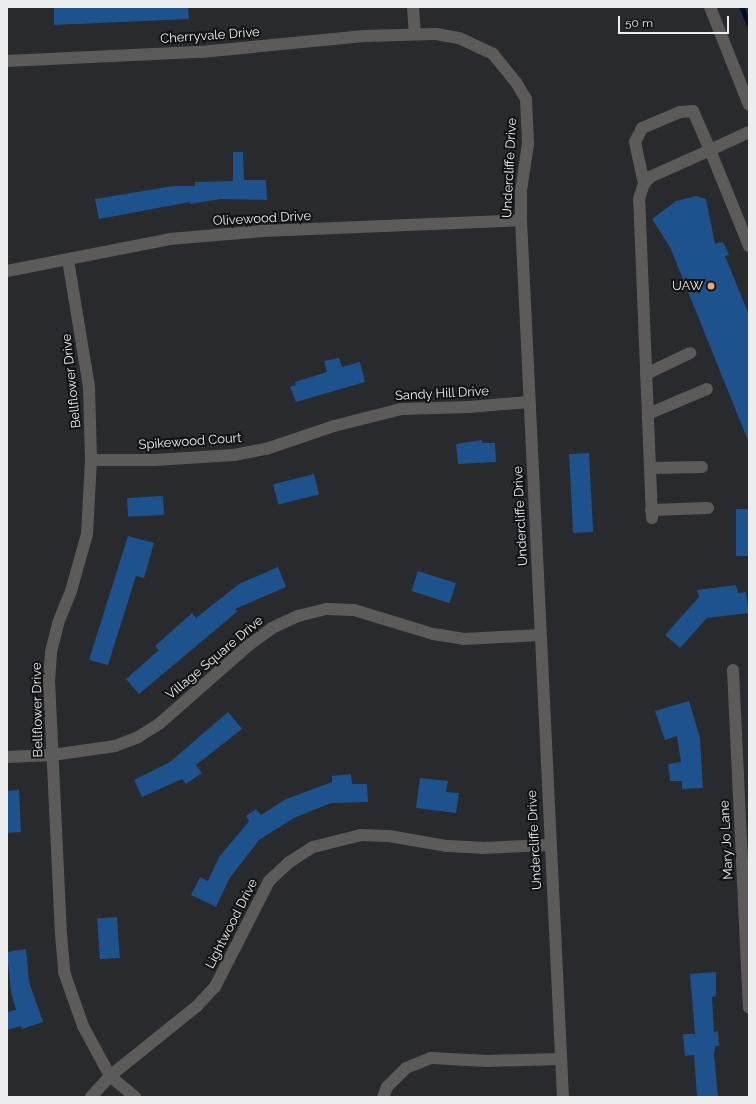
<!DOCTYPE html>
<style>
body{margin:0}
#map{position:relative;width:756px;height:1104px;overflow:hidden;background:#282a2d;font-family:Raleway,sans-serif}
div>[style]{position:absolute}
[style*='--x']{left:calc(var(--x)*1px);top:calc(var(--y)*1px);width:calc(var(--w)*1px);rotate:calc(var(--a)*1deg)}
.stream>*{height:4.5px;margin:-2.25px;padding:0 2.25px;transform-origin:2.25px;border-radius:2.25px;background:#000f2c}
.building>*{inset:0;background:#1d528c;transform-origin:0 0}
.minor>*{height:12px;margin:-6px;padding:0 6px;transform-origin:6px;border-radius:6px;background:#5d5b5a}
.dots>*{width:11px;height:11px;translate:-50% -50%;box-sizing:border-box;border:2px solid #111214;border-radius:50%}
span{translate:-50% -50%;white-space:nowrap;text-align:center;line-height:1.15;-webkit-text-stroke:4px #111214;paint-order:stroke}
.street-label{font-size:13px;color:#ecedef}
.poi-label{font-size:13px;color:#ecedef}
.right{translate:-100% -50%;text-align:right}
.frame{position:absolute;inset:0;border:8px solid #ecedef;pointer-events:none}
.scale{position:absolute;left:618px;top:16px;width:111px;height:18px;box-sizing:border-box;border:2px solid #ecedef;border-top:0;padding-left:5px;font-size:12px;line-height:14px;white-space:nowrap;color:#ecedef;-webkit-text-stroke:3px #111214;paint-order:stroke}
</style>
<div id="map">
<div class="stream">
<div style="--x:742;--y:7;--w:18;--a:68"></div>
</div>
<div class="building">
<div style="clip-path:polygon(54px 7px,188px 7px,189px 19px,54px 25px)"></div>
<div style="clip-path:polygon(233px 152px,243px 152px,244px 180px,266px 180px,267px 200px,221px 199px,190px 204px,190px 202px,99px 219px,95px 199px,173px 186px,195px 186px,195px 182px,233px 181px)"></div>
<div style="clip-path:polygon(696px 196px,706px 199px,715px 244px,723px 242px,729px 255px,725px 256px,749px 315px,749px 443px,670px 247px,652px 219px,676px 201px)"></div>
<div style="clip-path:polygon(339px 358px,342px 367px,360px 362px,365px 382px,296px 402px,290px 387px,296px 385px,295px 382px,327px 372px,324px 361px)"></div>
<div style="clip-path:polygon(482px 440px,482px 443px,495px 443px,496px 462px,458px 464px,456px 444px)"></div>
<div style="left:589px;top:453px;width:79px;height:20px;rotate:87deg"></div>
<div style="left:314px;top:474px;width:21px;height:42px;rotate:76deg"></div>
<div style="left:163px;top:496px;width:19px;height:36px;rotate:87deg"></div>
<div style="left:749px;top:509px;width:47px;height:13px;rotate:90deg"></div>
<div style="clip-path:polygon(128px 536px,154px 543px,144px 578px,136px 576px,108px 665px,89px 660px)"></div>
<div style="clip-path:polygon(278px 567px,286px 587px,235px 609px,238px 611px,139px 694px,126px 679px,159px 650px,155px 646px,192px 613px,196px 618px,239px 584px)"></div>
<div style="left:418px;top:571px;width:40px;height:21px;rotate:18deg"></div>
<div style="clip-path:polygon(736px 585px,738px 593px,746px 592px,749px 613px,707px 618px,680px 648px,665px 635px,699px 597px,697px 590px)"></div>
<div style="clip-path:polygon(689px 701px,700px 738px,703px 788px,682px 789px,682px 781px,670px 781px,668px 764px,681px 762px,677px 736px,665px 740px,655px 711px)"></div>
<div style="clip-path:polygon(228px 712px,242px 729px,196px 765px,202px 773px,186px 784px,182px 779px,142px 797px,134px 780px,170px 762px)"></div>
<div style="clip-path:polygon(351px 774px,352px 784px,367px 784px,368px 802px,331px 803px,294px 818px,259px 840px,229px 879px,216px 907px,191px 895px,200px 877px,208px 881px,219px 857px,249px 821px,246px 816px,256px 809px,261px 815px,286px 799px,332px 782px,332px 776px)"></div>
<div style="clip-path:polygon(420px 778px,448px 781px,446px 792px,459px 793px,456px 813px,416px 808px)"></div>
<div style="clip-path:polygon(19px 790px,21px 832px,7px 833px,7px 791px)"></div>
<div style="left:117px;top:917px;width:41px;height:20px;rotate:86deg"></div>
<div style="clip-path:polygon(26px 949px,29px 982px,43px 1022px,22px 1029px,21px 1026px,7px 1030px,7px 1012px,16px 1010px,11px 992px,7px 952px)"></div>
<div style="clip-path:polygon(716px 972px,716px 996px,712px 997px,714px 1032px,718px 1031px,719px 1046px,715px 1046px,714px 1054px,718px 1097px,697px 1097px,694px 1055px,685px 1056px,683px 1034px,695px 1034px,690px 974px)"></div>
</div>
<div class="minor">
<div style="--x:413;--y:7;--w:27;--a:86"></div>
<div style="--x:710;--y:7;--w:105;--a:68.3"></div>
<div style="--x:7;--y:61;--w:194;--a:-2.7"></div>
<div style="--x:201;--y:52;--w:164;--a:-5.6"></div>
<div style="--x:364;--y:36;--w:72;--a:-1.6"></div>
<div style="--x:436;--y:34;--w:23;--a:10"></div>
<div style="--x:459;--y:38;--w:38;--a:25"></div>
<div style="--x:493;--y:54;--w:38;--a:51"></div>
<div style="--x:517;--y:84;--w:17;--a:59"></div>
<div style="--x:526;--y:99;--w:45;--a:87.5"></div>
<div style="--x:528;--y:144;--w:48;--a:98.5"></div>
<div style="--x:521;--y:191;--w:29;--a:90"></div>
<div style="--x:521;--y:220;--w:878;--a:87.26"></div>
<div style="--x:644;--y:184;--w:43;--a:-102.1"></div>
<div style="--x:635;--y:142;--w:16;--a:-63"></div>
<div style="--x:642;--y:128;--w:41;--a:-22.8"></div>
<div style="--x:680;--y:112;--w:13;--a:-4"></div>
<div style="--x:693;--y:111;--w:43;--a:66.4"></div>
<div style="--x:710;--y:150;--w:43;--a:-24.8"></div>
<div style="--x:68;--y:260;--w:129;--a:80.6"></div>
<div style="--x:89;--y:387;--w:73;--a:88.4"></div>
<div style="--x:91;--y:460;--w:74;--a:93.1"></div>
<div style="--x:87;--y:534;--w:59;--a:105.7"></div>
<div style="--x:71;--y:591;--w:35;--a:112"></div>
<div style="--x:58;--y:624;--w:30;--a:104"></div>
<div style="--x:51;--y:653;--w:27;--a:94"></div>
<div style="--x:49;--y:680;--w:254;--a:87.3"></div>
<div style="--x:61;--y:934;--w:38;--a:85"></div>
<div style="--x:64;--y:972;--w:57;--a:70.6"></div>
<div style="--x:83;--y:1026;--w:57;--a:61.6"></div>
<div style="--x:110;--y:1076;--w:33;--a:40"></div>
<div style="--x:7;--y:271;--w:166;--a:-11.1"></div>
<div style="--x:170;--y:239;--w:93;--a:-4.9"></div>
<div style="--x:263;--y:231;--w:258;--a:-2.4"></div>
<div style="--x:646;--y:374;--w:49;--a:-25.5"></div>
<div style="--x:648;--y:414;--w:64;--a:-23"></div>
<div style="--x:91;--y:460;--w:64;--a:0"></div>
<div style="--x:155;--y:460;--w:79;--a:-3.6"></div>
<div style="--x:234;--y:455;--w:33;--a:-11"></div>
<div style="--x:266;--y:449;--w:72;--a:-18.7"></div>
<div style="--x:334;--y:426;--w:69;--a:-14.2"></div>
<div style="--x:401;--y:409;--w:68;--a:-1.7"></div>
<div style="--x:469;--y:407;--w:60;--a:-4.8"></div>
<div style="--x:650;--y:468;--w:52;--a:-1.1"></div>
<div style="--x:651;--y:510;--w:57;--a:-2"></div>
<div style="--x:652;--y:518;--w:319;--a:-92.3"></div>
<div style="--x:639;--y:199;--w:16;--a:-72"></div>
<div style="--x:644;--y:184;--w:9;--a:-49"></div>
<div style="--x:650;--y:177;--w:66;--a:-24.2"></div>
<div style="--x:710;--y:150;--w:104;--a:67.9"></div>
<div style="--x:733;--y:670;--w:338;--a:87.3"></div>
<div style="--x:7;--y:757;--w:45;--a:-2.5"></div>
<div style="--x:52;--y:755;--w:64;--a:-8.1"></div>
<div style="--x:115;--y:746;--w:25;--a:-21"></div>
<div style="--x:138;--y:737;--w:25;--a:-32"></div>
<div style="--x:159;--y:724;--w:120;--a:-41.3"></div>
<div style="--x:249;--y:645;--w:29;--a:-36"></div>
<div style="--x:272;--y:628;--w:29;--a:-25"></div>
<div style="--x:298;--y:616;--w:30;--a:-14"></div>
<div style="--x:327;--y:609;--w:27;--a:2"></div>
<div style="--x:354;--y:610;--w:83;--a:16.9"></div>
<div style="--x:433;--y:634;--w:30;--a:9"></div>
<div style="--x:463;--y:639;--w:77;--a:-3"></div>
<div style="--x:91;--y:1097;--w:28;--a:-48"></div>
<div style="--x:110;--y:1076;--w:112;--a:-38.8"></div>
<div style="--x:197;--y:1006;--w:26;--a:-47"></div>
<div style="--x:215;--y:987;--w:119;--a:-63"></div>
<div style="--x:269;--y:881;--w:26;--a:-43"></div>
<div style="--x:288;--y:863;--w:30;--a:-33"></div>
<div style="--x:313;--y:847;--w:49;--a:-14"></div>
<div style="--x:361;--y:835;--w:28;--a:2"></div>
<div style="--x:389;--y:836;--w:59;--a:9.8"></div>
<div style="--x:447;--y:846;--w:35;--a:3"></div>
<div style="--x:482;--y:848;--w:67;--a:-2.6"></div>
<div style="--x:383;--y:1097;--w:11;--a:-68"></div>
<div style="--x:387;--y:1087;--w:27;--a:-45"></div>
<div style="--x:406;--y:1068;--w:27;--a:-22"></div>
<div style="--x:431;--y:1058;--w:56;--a:3.1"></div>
<div style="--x:487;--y:1061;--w:73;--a:-1.6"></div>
</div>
<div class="dots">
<div style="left:711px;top:286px;background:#f0a278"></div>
</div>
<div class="street-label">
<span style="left:210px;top:36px;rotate:-4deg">Cherryvale Drive</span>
<span style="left:510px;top:168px;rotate:-87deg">Undercliffe Drive</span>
<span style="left:262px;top:219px;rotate:-3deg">Olivewood Drive</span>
<span style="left:72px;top:381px;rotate:-96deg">Bellflower Drive</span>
<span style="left:442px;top:394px;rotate:-3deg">Sandy Hill Drive</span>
<span style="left:190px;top:442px;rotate:-4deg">Spikewood Court</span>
<span style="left:521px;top:516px;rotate:-93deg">Undercliffe Drive</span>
<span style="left:215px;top:658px;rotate:-40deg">Village Square Drive</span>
<span style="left:38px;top:710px;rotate:-91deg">Bellflower Drive</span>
<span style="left:535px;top:840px;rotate:-93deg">Undercliffe Drive</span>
<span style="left:727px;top:840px;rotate:-93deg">Mary Jo Lane</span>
<span style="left:232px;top:924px;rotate:-63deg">Lightwood Drive</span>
</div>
<div class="poi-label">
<span class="right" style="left:703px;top:286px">UAW</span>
</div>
<div class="frame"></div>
<div class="scale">50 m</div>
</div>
